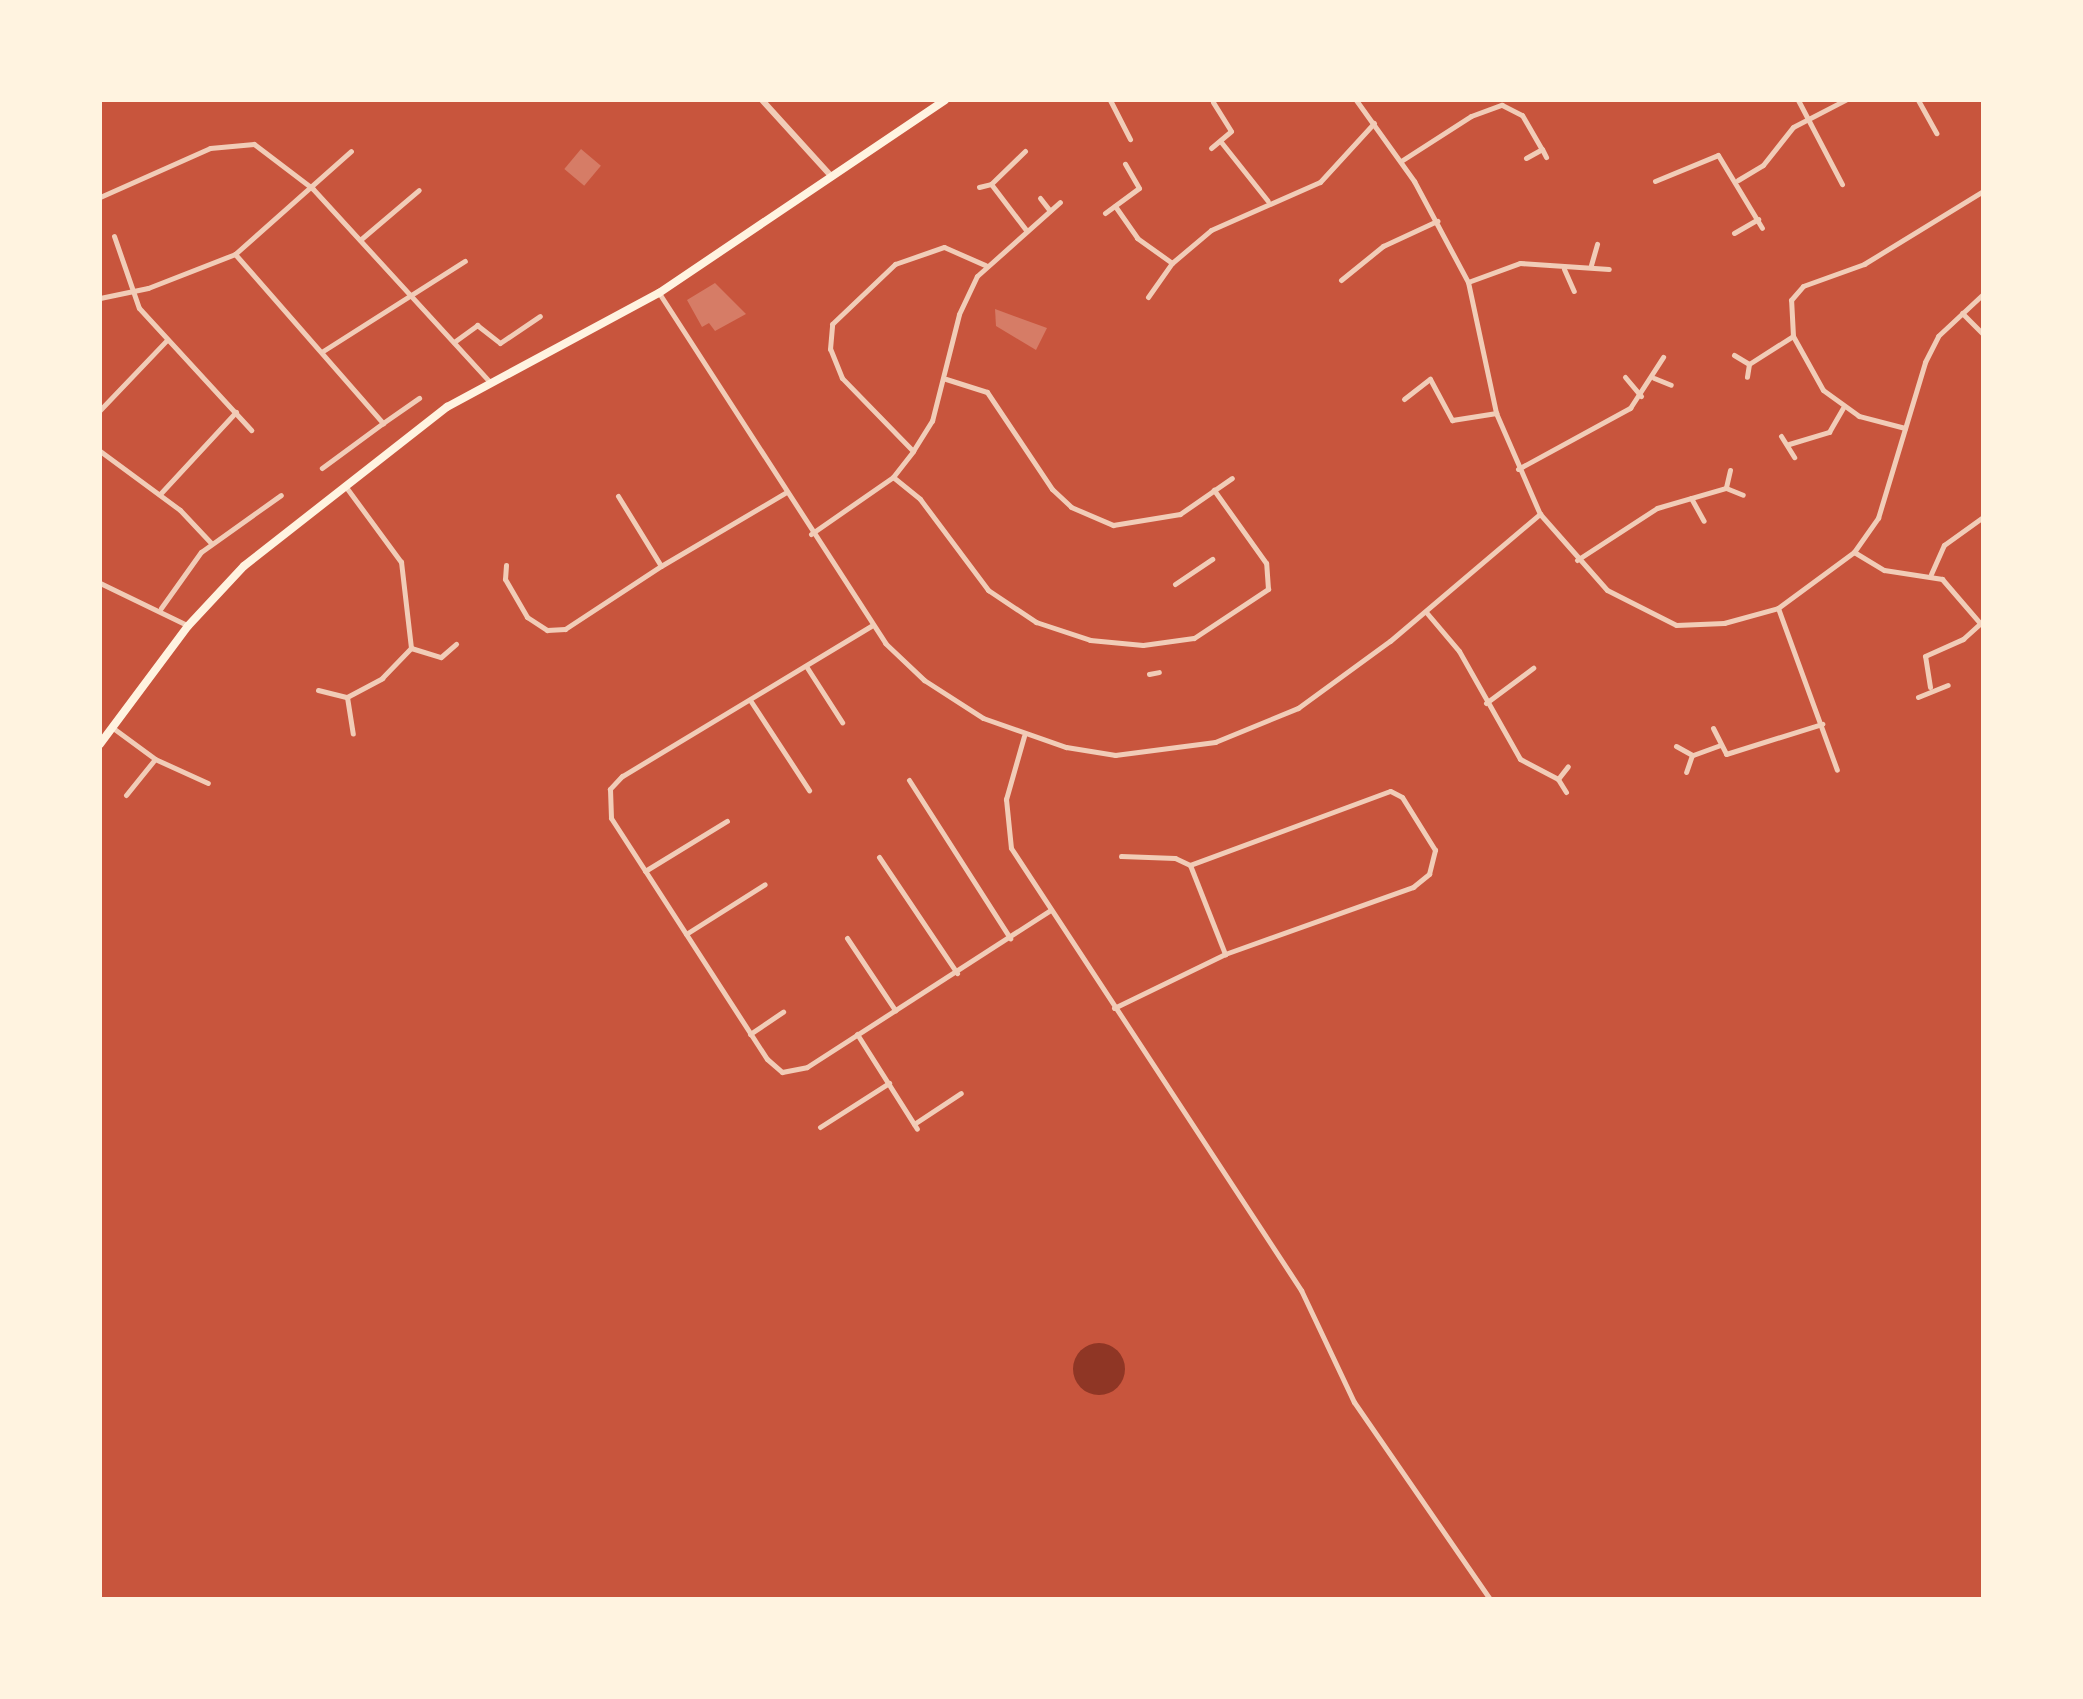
<!DOCTYPE html>
<style>
body{margin:0}
#map{position:relative;width:2083px;height:1699px;overflow:hidden;background:#c8553d;font-family:Overpass,sans-serif}
div>[style]{position:absolute}
[style*='--x']{left:calc(var(--x)*1px);top:calc(var(--y)*1px);width:calc(var(--w)*1px);rotate:calc(var(--a)*1deg)}
.water>*{inset:0;background:#8f3625}
.round{border-radius:50%}
.building>*{inset:0;background:#d67c66;transform-origin:0 0}
.minor>*{height:5px;margin:-2.5px;padding:0 2.5px;transform-origin:2.5px;border-radius:2.5px;background:#f1ccb7}
.tertiary>*{height:6px;margin:-3px;padding:0 3px;transform-origin:3px;border-radius:3px;background:#f1ccb7}
.secondary>*{height:8px;margin:-4px;padding:0 4px;transform-origin:4px;border-radius:4px;background:#fff3e0}
span{translate:-50% -50%;white-space:nowrap;text-align:center;line-height:1.15;-webkit-text-stroke:10px #fff3e0;paint-order:stroke}
.frame{position:absolute;inset:0;border:102px solid #fff3e0;pointer-events:none}
</style>
<div id="map">
<div class="water">
<div class="round" style="left:1073px;top:1343px;width:52px;height:52px"></div>
</div>
<div class="building">
<div style="left:581px;top:149px;width:26px;height:26px;rotate:40deg"></div>
<div style="clip-path:polygon(715px 283px,746px 314px,715px 331px,709px 323px,702px 327px,687px 300px)"></div>
<div style="clip-path:polygon(995px 309px,1047px 328px,1036px 350px,996px 326px)"></div>
</div>
<div class="minor">
<div style="--x:1110;--y:100;--w:44;--a:62.9"></div>
<div style="--x:1356;--y:100;--w:100;--a:54.4"></div>
<div style="--x:1414;--y:181;--w:115;--a:61.9"></div>
<div style="--x:1468;--y:282;--w:134;--a:77.9"></div>
<div style="--x:1496;--y:413;--w:110;--a:66.5"></div>
<div style="--x:1540;--y:514;--w:101;--a:48.6"></div>
<div style="--x:1607;--y:590;--w:77;--a:26.9"></div>
<div style="--x:1676;--y:625;--w:48;--a:-2.4"></div>
<div style="--x:1724;--y:623;--w:56;--a:-15.5"></div>
<div style="--x:1778;--y:608;--w:94;--a:-36.4"></div>
<div style="--x:1854;--y:552;--w:42;--a:-54.8"></div>
<div style="--x:1878;--y:518;--w:163;--a:-73.2"></div>
<div style="--x:1925;--y:362;--w:29;--a:-63"></div>
<div style="--x:1938;--y:336;--w:62;--a:-43"></div>
<div style="--x:1798;--y:100;--w:95;--a:62.4"></div>
<div style="--x:1918;--y:100;--w:38;--a:61"></div>
<div style="--x:1221;--y:142;--w:75;--a:51.5"></div>
<div style="--x:1211;--y:148;--w:26;--a:-40"></div>
<div style="--x:1231;--y:131;--w:34;--a:-122"></div>
<div style="--x:1025;--y:151;--w:47;--a:135.9"></div>
<div style="--x:991;--y:184;--w:58;--a:52.7"></div>
<div style="--x:1526;--y:158;--w:18;--a:-29"></div>
<div style="--x:1542;--y:149;--w:9;--a:63"></div>
<div style="--x:1401;--y:161;--w:83;--a:-32.7"></div>
<div style="--x:1471;--y:116;--w:33;--a:-20"></div>
<div style="--x:1502;--y:105;--w:22;--a:27"></div>
<div style="--x:1522;--y:115;--w:39;--a:60"></div>
<div style="--x:1738;--y:180;--w:29;--a:-31"></div>
<div style="--x:1763;--y:165;--w:48;--a:-51.7"></div>
<div style="--x:1793;--y:127;--w:59;--a:-27.4"></div>
<div style="--x:1655;--y:181;--w:68;--a:-22.4"></div>
<div style="--x:1718;--y:155;--w:85;--a:58.9"></div>
<div style="--x:979;--y:187;--w:12;--a:-14"></div>
<div style="--x:100;--y:197;--w:120;--a:-24"></div>
<div style="--x:210;--y:148;--w:44;--a:-5.2"></div>
<div style="--x:254;--y:144;--w:74;--a:37.3"></div>
<div style="--x:313;--y:189;--w:262;--a:47.5"></div>
<div style="--x:1040;--y:198;--w:16;--a:52"></div>
<div style="--x:1115;--y:206;--w:39;--a:55"></div>
<div style="--x:1137;--y:238;--w:43;--a:35.5"></div>
<div style="--x:1172;--y:263;--w:51;--a:-40.2"></div>
<div style="--x:1211;--y:230;--w:119;--a:-23.8"></div>
<div style="--x:1320;--y:182;--w:80;--a:-47.5"></div>
<div style="--x:1105;--y:213;--w:42;--a:-36.3"></div>
<div style="--x:1139;--y:188;--w:28;--a:-120"></div>
<div style="--x:1734;--y:233;--w:28;--a:-30"></div>
<div style="--x:114;--y:236;--w:76;--a:70.9"></div>
<div style="--x:139;--y:308;--w:166;--a:47.4"></div>
<div style="--x:360;--y:240;--w:77;--a:-40.3"></div>
<div style="--x:235;--y:254;--w:225;--a:48.8"></div>
<div style="--x:383;--y:423;--w:76;--a:143.6"></div>
<div style="--x:1591;--y:265;--w:22;--a:-74"></div>
<div style="--x:1564;--y:269;--w:24;--a:66"></div>
<div style="--x:1341;--y:280;--w:54;--a:-39"></div>
<div style="--x:1383;--y:246;--w:60;--a:-24.8"></div>
<div style="--x:1468;--y:282;--w:55;--a:-20.1"></div>
<div style="--x:1520;--y:263;--w:89;--a:3.9"></div>
<div style="--x:659;--y:293;--w:417;--a:57.1"></div>
<div style="--x:885;--y:643;--w:54;--a:43.5"></div>
<div style="--x:924;--y:680;--w:70;--a:32.8"></div>
<div style="--x:983;--y:718;--w:88;--a:19.3"></div>
<div style="--x:1066;--y:747;--w:50;--a:9.3"></div>
<div style="--x:1115;--y:755;--w:101;--a:-7.4"></div>
<div style="--x:1215;--y:742;--w:90;--a:-22.3"></div>
<div style="--x:1298;--y:708;--w:114;--a:-36.1"></div>
<div style="--x:1390;--y:641;--w:197;--a:-40.3"></div>
<div style="--x:1148;--y:297;--w:42;--a:-54.8"></div>
<div style="--x:100;--y:298;--w:49;--a:-11.8"></div>
<div style="--x:148;--y:288;--w:93;--a:-21.3"></div>
<div style="--x:235;--y:254;--w:155;--a:-41.6"></div>
<div style="--x:1962;--y:313;--w:30;--a:45"></div>
<div style="--x:454;--y:342;--w:29;--a:-36"></div>
<div style="--x:477;--y:325;--w:29;--a:38"></div>
<div style="--x:500;--y:343;--w:48;--a:-34"></div>
<div style="--x:323;--y:351;--w:168;--a:-32.4"></div>
<div style="--x:1734;--y:355;--w:17;--a:31"></div>
<div style="--x:1749;--y:364;--w:13;--a:99"></div>
<div style="--x:1749;--y:364;--w:52;--a:-32.5"></div>
<div style="--x:1625;--y:377;--w:25;--a:50"></div>
<div style="--x:1654;--y:378;--w:18;--a:22"></div>
<div style="--x:946;--y:379;--w:43;--a:17.6"></div>
<div style="--x:987;--y:392;--w:117;--a:56.2"></div>
<div style="--x:1052;--y:489;--w:26;--a:43"></div>
<div style="--x:1071;--y:507;--w:46;--a:23.2"></div>
<div style="--x:1113;--y:525;--w:68;--a:-9.3"></div>
<div style="--x:1180;--y:514;--w:63;--a:-34.7"></div>
<div style="--x:1404;--y:399;--w:33;--a:-38"></div>
<div style="--x:1430;--y:379;--w:47;--a:61.8"></div>
<div style="--x:1452;--y:420;--w:45;--a:-9"></div>
<div style="--x:100;--y:410;--w:97;--a:-46.3"></div>
<div style="--x:383;--y:423;--w:44;--a:-34.8"></div>
<div style="--x:1905;--y:428;--w:48;--a:-165.4"></div>
<div style="--x:1859;--y:416;--w:44;--a:-144.2"></div>
<div style="--x:1823;--y:390;--w:62;--a:-119.1"></div>
<div style="--x:1793;--y:336;--w:36;--a:-93"></div>
<div style="--x:1791;--y:300;--w:18;--a:-49"></div>
<div style="--x:1803;--y:286;--w:65;--a:-19.8"></div>
<div style="--x:1864;--y:264;--w:140;--a:-31.5"></div>
<div style="--x:1781;--y:436;--w:25;--a:58"></div>
<div style="--x:1789;--y:444;--w:42;--a:-16.7"></div>
<div style="--x:1829;--y:432;--w:28;--a:-60"></div>
<div style="--x:100;--y:451;--w:99;--a:36.4"></div>
<div style="--x:180;--y:510;--w:45;--a:46.8"></div>
<div style="--x:913;--y:451;--w:102;--a:-134.2"></div>
<div style="--x:842;--y:378;--w:31;--a:-112"></div>
<div style="--x:830;--y:349;--w:25;--a:-85"></div>
<div style="--x:832;--y:324;--w:87;--a:-43.6"></div>
<div style="--x:895;--y:264;--w:52;--a:-19.1"></div>
<div style="--x:944;--y:247;--w:45;--a:23.7"></div>
<div style="--x:1518;--y:469;--w:128;--a:-28.6"></div>
<div style="--x:1630;--y:408;--w:61;--a:-57.1"></div>
<div style="--x:1730;--y:470;--w:18;--a:103"></div>
<div style="--x:1726;--y:488;--w:18;--a:22"></div>
<div style="--x:893;--y:477;--w:35;--a:39"></div>
<div style="--x:920;--y:499;--w:114;--a:53.2"></div>
<div style="--x:988;--y:590;--w:58;--a:33.7"></div>
<div style="--x:1036;--y:622;--w:57;--a:18.4"></div>
<div style="--x:1090;--y:640;--w:53;--a:5.4"></div>
<div style="--x:1143;--y:645;--w:51;--a:-7.8"></div>
<div style="--x:1194;--y:638;--w:89;--a:-33.5"></div>
<div style="--x:1268;--y:589;--w:26;--a:-94"></div>
<div style="--x:1266;--y:563;--w:90;--a:-125.5"></div>
<div style="--x:160;--y:494;--w:112;--a:-47.2"></div>
<div style="--x:618;--y:496;--w:82;--a:58.4"></div>
<div style="--x:661;--y:566;--w:144;--a:-30.5"></div>
<div style="--x:1691;--y:498;--w:26;--a:61"></div>
<div style="--x:811;--y:534;--w:100;--a:-34.8"></div>
<div style="--x:893;--y:477;--w:33;--a:-52"></div>
<div style="--x:913;--y:451;--w:36;--a:-58"></div>
<div style="--x:932;--y:421;--w:110;--a:-75.8"></div>
<div style="--x:959;--y:314;--w:42;--a:-64.7"></div>
<div style="--x:977;--y:276;--w:111;--a:-41.7"></div>
<div style="--x:1854;--y:552;--w:35;--a:31"></div>
<div style="--x:1884;--y:570;--w:59;--a:8.8"></div>
<div style="--x:1942;--y:579;--w:57;--a:49.3"></div>
<div style="--x:1577;--y:560;--w:95;--a:-33"></div>
<div style="--x:1657;--y:508;--w:72;--a:-16.2"></div>
<div style="--x:506;--y:565;--w:14;--a:94"></div>
<div style="--x:505;--y:579;--w:44;--a:59.9"></div>
<div style="--x:527;--y:617;--w:24;--a:33"></div>
<div style="--x:547;--y:630;--w:18;--a:-3"></div>
<div style="--x:565;--y:629;--w:115;--a:-33.3"></div>
<div style="--x:1931;--y:574;--w:32;--a:-66"></div>
<div style="--x:1944;--y:545;--w:48;--a:-35.7"></div>
<div style="--x:100;--y:583;--w:97;--a:25.8"></div>
<div style="--x:1175;--y:584;--w:45;--a:-34"></div>
<div style="--x:161;--y:608;--w:69;--a:-54.5"></div>
<div style="--x:201;--y:552;--w:98;--a:-35.5"></div>
<div style="--x:1778;--y:608;--w:172;--a:70"></div>
<div style="--x:1426;--y:612;--w:51;--a:49.8"></div>
<div style="--x:1459;--y:651;--w:124;--a:60.5"></div>
<div style="--x:1520;--y:759;--w:43;--a:27.8"></div>
<div style="--x:871;--y:626;--w:291;--a:148.9"></div>
<div style="--x:622;--y:776;--w:18;--a:133"></div>
<div style="--x:610;--y:789;--w:29;--a:88"></div>
<div style="--x:611;--y:818;--w:287;--a:57.1"></div>
<div style="--x:767;--y:1059;--w:20;--a:41"></div>
<div style="--x:782;--y:1072;--w:25;--a:-11"></div>
<div style="--x:807;--y:1067;--w:290;--a:-32.8"></div>
<div style="--x:411;--y:648;--w:31;--a:17"></div>
<div style="--x:441;--y:657;--w:20;--a:-41"></div>
<div style="--x:806;--y:666;--w:67;--a:57.3"></div>
<div style="--x:1149;--y:674;--w:10;--a:-11"></div>
<div style="--x:1930;--y:687;--w:31;--a:-99"></div>
<div style="--x:1925;--y:656;--w:42;--a:-24.1"></div>
<div style="--x:1963;--y:639;--w:27;--a:-42"></div>
<div style="--x:318;--y:690;--w:30;--a:14"></div>
<div style="--x:347;--y:697;--w:40;--a:-28"></div>
<div style="--x:382;--y:678;--w:42;--a:-46"></div>
<div style="--x:411;--y:648;--w:87;--a:-96.6"></div>
<div style="--x:401;--y:562;--w:93;--a:-126.3"></div>
<div style="--x:347;--y:697;--w:37;--a:81"></div>
<div style="--x:1918;--y:697;--w:32;--a:-22"></div>
<div style="--x:750;--y:700;--w:108;--a:56.8"></div>
<div style="--x:1486;--y:703;--w:59;--a:-36.7"></div>
<div style="--x:113;--y:728;--w:52;--a:36.4"></div>
<div style="--x:155;--y:759;--w:58;--a:24.4"></div>
<div style="--x:1713;--y:728;--w:29;--a:63"></div>
<div style="--x:1726;--y:754;--w:101;--a:-17.4"></div>
<div style="--x:1024;--y:736;--w:66;--a:105.9"></div>
<div style="--x:1006;--y:799;--w:49;--a:84.2"></div>
<div style="--x:1011;--y:848;--w:529;--a:56.73"></div>
<div style="--x:1301;--y:1290;--w:124;--a:64.7"></div>
<div style="--x:1354;--y:1402;--w:239;--a:55.4"></div>
<div style="--x:1676;--y:746;--w:18;--a:29"></div>
<div style="--x:1692;--y:755;--w:18;--a:109"></div>
<div style="--x:1693;--y:755;--w:27;--a:-20"></div>
<div style="--x:909;--y:780;--w:188;--a:57.4"></div>
<div style="--x:1566;--y:792;--w:15;--a:-122"></div>
<div style="--x:1558;--y:779;--w:16;--a:-52"></div>
<div style="--x:126;--y:795;--w:46;--a:-51.1"></div>
<div style="--x:1121;--y:856;--w:54;--a:2.1"></div>
<div style="--x:1175;--y:858;--w:17;--a:25"></div>
<div style="--x:1190;--y:865;--w:96;--a:68.5"></div>
<div style="--x:879;--y:857;--w:140;--a:56.1"></div>
<div style="--x:645;--y:871;--w:96;--a:-31.4"></div>
<div style="--x:686;--y:934;--w:93;--a:-32.3"></div>
<div style="--x:847;--y:938;--w:87;--a:56.3"></div>
<div style="--x:1114;--y:1008;--w:123;--a:-25.9"></div>
<div style="--x:1225;--y:954;--w:200;--a:-19.6"></div>
<div style="--x:1413;--y:887;--w:21;--a:-39"></div>
<div style="--x:1429;--y:874;--w:25;--a:-76"></div>
<div style="--x:1435;--y:850;--w:62;--a:-121.9"></div>
<div style="--x:1402;--y:797;--w:13;--a:-153"></div>
<div style="--x:1390;--y:791;--w:213;--a:159.7"></div>
<div style="--x:750;--y:1034;--w:40;--a:-34"></div>
<div style="--x:857;--y:1034;--w:112;--a:57.7"></div>
<div style="--x:914;--y:1124;--w:56;--a:-33.4"></div>
<div style="--x:820;--y:1127;--w:82;--a:-32.5"></div>
</div>
<div class="tertiary">
<div style="--x:762;--y:100;--w:104;--a:47.7"></div>
</div>
<div class="secondary">
<div style="--x:100;--y:744;--w:147;--a:-53.3"></div>
<div style="--x:188;--y:626;--w:82;--a:-47"></div>
<div style="--x:244;--y:566;--w:258;--a:-38.1"></div>
<div style="--x:447;--y:407;--w:241;--a:-28.3"></div>
<div style="--x:659;--y:293;--w:345;--a:-34"></div>
</div>
<div class="frame"></div>
</div>
